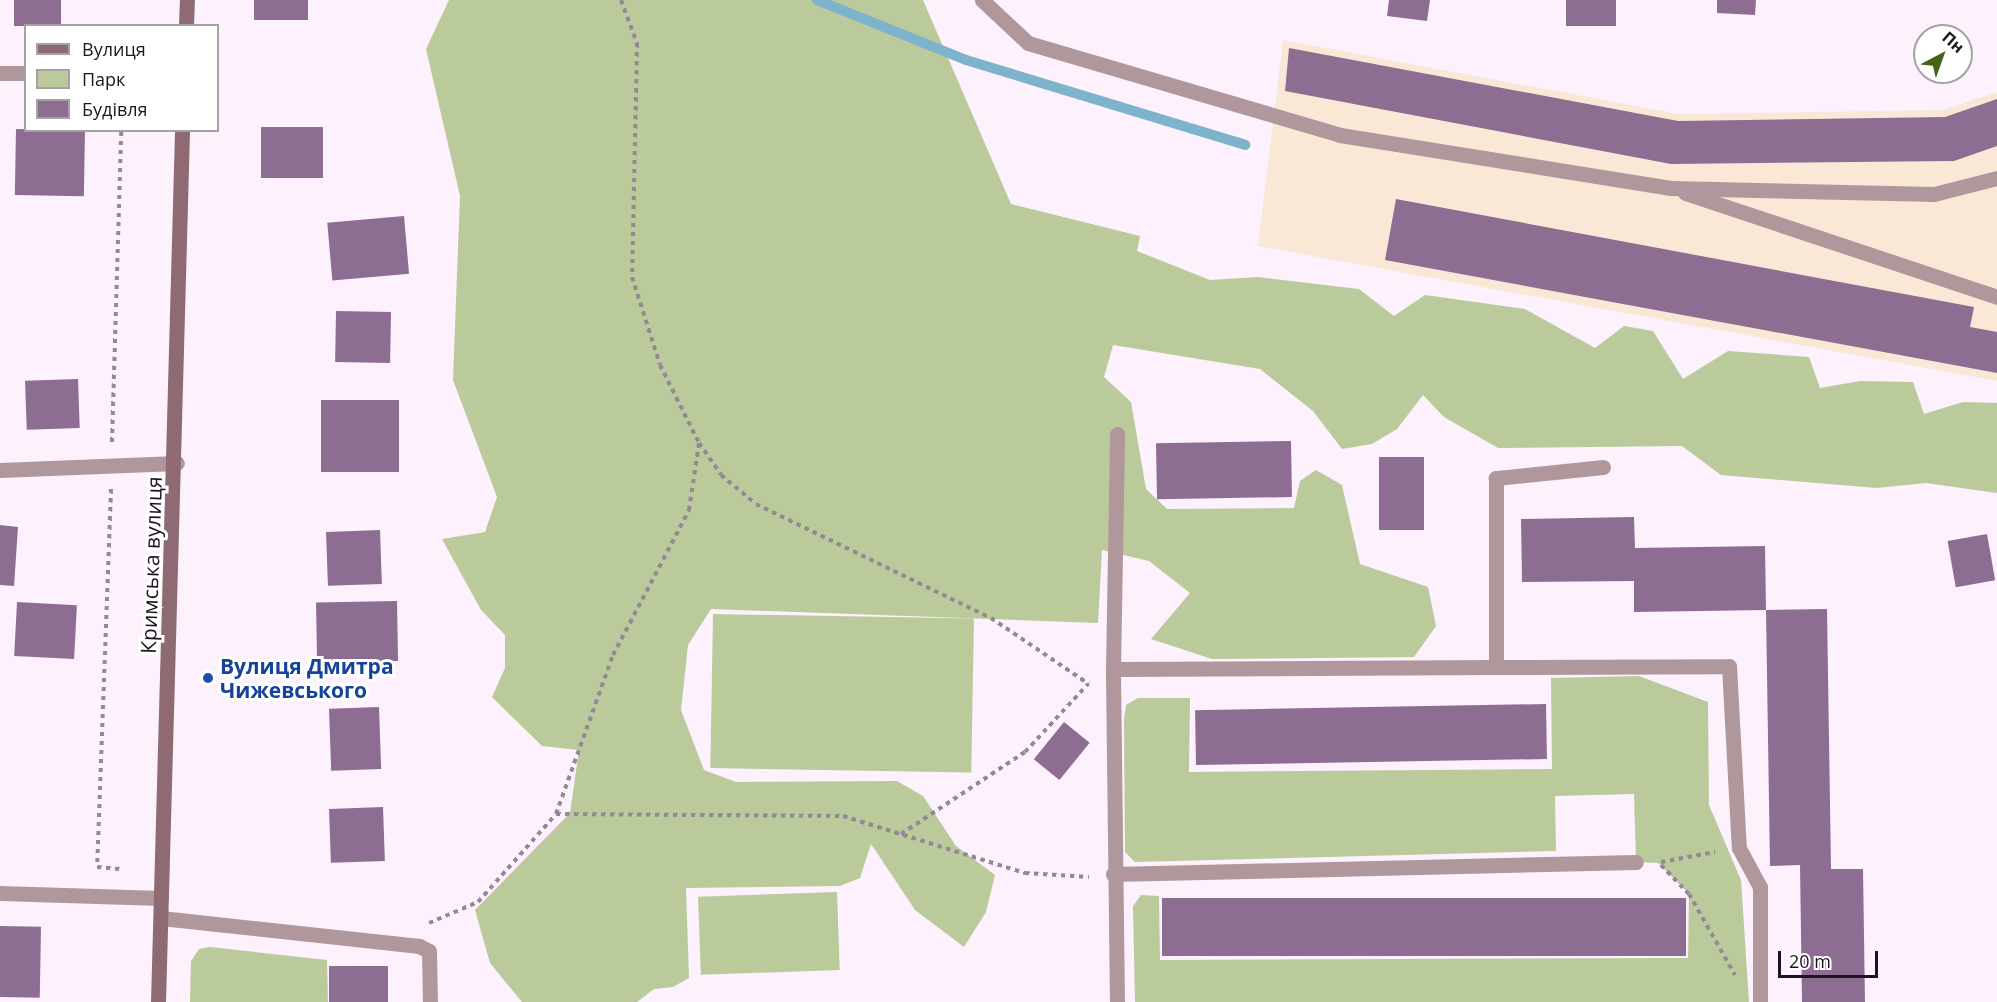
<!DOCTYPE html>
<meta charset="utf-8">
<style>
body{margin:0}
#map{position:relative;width:1997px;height:1002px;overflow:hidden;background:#fcf1fd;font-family:"Open Sans",sans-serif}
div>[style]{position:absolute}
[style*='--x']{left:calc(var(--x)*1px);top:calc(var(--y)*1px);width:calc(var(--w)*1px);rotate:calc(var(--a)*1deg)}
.industrial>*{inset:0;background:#fae8d7}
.green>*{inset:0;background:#bbca9b;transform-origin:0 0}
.stream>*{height:10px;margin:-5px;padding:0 5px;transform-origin:5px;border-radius:5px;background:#7db4cc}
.building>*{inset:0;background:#8e6d92;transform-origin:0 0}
.path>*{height:4px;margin-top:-2px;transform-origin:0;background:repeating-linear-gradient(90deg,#938995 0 4.5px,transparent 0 9px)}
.lane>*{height:15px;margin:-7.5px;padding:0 7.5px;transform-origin:7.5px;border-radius:7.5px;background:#b0979c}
.street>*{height:15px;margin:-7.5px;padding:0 7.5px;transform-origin:7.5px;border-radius:7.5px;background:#b0979c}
.secondary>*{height:15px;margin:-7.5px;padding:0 7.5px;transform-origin:7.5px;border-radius:7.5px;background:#8e6b72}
.dots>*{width:16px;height:16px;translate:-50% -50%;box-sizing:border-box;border:3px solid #fff;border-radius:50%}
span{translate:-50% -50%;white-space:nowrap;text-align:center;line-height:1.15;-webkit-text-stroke:6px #fff;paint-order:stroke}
.street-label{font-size:21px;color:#1d141f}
.transit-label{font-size:21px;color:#164399;font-weight:700}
.left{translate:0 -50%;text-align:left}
.legend{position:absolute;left:24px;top:24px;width:195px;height:108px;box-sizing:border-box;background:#fff;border:2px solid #a5a1a5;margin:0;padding:8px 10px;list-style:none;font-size:18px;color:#1d141f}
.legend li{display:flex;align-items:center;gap:12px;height:30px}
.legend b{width:30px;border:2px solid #a5a1a5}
.north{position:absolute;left:1913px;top:24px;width:60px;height:60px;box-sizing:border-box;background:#fff;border:2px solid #a5a1a5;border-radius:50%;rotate:41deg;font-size:16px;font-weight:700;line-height:24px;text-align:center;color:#1d141f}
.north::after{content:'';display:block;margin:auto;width:21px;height:27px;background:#456216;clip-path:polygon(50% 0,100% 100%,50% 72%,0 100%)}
.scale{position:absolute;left:1778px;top:951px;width:100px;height:27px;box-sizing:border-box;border:3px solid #1d141f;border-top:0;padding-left:8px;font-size:18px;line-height:21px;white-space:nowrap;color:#1d141f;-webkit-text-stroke:4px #fff;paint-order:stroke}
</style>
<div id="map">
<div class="industrial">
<div style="clip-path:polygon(1283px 40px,1679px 114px,1944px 110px,1997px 92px,1997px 381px,1258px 246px)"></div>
</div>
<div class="green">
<div style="clip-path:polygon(449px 0,923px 0,1011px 204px,1140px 236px,1137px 251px,1210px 280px,1258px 277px,1359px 289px,1394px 316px,1425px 295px,1525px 309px,1595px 348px,1624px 326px,1653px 331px,1683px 379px,1728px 351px,1809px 357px,1820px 388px,1860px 381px,1913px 382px,1924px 414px,1963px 402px,1997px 403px,1997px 493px,1926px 483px,1877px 488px,1721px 475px,1682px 446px,1498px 448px,1444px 417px,1423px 395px,1397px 429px,1372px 444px,1342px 449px,1313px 411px,1260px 369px,1113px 345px,1104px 377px,1131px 402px,1146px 489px,1167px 509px,1294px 508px,1300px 481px,1316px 470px,1342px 485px,1360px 564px,1428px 587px,1436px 626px,1414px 657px,1212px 659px,1151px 639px,1190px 593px,1149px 561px,1102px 550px,1098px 623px,711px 609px,688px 645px,681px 710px,704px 770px,736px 782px,897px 781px,923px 796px,956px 846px,995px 875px,986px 912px,964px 947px,915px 910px,871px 844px,860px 878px,840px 886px,686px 888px,689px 978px,673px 987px,654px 989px,637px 1002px,522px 1002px,490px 963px,475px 910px,570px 813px,579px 750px,542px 746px,492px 697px,505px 668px,505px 635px,481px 610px,442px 539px,485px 532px,497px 497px,453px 380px,460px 196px,426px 49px)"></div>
<div style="left:713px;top:614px;width:261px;height:154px;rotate:1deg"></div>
<div style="clip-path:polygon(1639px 676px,1708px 702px,1709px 805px,1741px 880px,1749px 1002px,1135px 1002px,1133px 906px,1141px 895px,1159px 896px,1160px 960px,1688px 958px,1689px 894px,1658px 863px,1636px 862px,1634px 794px,1555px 796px,1556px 851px,1135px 862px,1125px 852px,1124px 719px,1126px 705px,1138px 698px,1190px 698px,1189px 772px,1552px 769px,1551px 678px)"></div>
<div style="left:837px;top:892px;width:78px;height:139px;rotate:88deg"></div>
<div style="clip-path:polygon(210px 947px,327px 960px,328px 1002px,190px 1002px,191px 961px,199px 949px)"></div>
</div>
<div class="stream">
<div style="--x:817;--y:0;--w:161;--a:21.9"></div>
<div style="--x:966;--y:60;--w:292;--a:16.9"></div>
</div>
<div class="building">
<div style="left:14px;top:0;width:47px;height:26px"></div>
<div style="left:254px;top:0;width:54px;height:20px"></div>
<div style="clip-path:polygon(1389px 0,1430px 0,1427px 21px,1387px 16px)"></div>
<div style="left:1566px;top:0;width:50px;height:26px"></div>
<div style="clip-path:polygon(1717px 0,1756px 0,1755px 15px,1717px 13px)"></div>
<div style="clip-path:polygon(1289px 48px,1678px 121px,1945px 117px,1997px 99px,1997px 146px,1954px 161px,1671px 164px,1285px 91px)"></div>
<div style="left:261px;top:127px;width:62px;height:51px"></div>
<div style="left:16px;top:129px;width:69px;height:66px;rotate:1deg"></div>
<div style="clip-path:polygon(1396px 199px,1974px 307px,1970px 327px,1997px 332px,1997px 373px,1385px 260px)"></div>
<div style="left:404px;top:216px;width:58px;height:77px;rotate:85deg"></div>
<div style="left:336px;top:311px;width:55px;height:51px;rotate:1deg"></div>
<div style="left:78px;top:379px;width:49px;height:53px;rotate:88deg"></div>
<div style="left:321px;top:400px;width:78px;height:72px"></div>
<div style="left:1291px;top:441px;width:56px;height:135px;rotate:89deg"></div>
<div style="left:1379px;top:457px;width:45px;height:73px"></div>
<div style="clip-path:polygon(1634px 517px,1635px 548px,1765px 546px,1766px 610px,1634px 612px,1634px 581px,1522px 582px,1521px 519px)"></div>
<div style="clip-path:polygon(0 525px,18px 527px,14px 586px,0 585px)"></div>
<div style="left:380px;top:530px;width:54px;height:54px;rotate:88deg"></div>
<div style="left:1987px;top:534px;width:47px;height:40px;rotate:80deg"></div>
<div style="left:397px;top:601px;width:60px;height:81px;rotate:89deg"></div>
<div style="left:17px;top:602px;width:60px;height:54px;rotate:3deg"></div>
<div style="clip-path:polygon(1827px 609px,1831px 869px,1863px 869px,1865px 1002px,1802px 1002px,1800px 865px,1770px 866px,1766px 610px)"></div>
<div style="left:1546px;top:704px;width:55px;height:351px;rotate:89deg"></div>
<div style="left:379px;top:707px;width:62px;height:50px;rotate:88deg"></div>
<div style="left:1064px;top:722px;width:33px;height:48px;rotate:39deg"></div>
<div style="left:383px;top:807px;width:54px;height:54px;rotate:88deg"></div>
<div style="left:1686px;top:898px;width:58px;height:524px;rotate:90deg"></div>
<div style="left:0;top:926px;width:41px;height:71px;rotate:1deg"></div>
<div style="left:388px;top:966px;width:36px;height:59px;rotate:90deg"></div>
</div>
<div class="path">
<div style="--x:621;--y:0;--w:46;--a:69.6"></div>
<div style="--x:637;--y:43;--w:234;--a:91.2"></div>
<div style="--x:632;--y:277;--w:92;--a:72.3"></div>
<div style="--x:660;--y:365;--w:87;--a:63.4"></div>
<div style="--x:699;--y:443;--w:39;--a:55"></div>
<div style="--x:721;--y:475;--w:45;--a:39.6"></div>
<div style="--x:756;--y:504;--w:261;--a:25.9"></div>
<div style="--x:991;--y:618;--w:118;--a:34"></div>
<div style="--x:112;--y:442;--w:312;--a:-88.3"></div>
<div style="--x:111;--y:489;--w:378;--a:92.1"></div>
<div style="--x:97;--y:867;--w:25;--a:5"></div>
<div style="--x:556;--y:814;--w:169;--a:-70.3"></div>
<div style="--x:613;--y:655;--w:164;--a:-62.3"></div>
<div style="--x:689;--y:510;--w:68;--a:-81.5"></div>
<div style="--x:901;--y:834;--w:149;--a:-33.5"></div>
<div style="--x:1025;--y:752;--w:93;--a:-47.2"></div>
<div style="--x:1661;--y:862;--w:55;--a:-10.5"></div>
<div style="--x:1661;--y:865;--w:40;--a:46"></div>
<div style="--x:1689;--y:894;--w:93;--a:60.4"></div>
<div style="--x:429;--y:923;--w:53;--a:-23.2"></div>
<div style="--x:478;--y:902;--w:118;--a:-48.4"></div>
<div style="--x:556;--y:814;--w:287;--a:0.4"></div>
<div style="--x:843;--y:816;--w:191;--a:17.4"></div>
<div style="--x:1025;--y:873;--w:64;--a:3.6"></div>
</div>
<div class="lane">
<div style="--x:982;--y:0;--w:63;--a:43.1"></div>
<div style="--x:1028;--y:43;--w:325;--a:16.4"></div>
<div style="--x:1340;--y:135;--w:335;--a:9.1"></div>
<div style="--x:1671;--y:188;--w:263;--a:1.3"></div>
<div style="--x:1934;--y:194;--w:65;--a:-14.3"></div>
<div style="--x:1685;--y:193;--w:329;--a:18.4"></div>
<div style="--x:1603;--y:467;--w:108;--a:174.1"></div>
<div style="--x:1496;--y:478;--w:189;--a:90"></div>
<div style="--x:1496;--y:667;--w:233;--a:-0.2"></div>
<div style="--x:1729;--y:666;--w:182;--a:86.9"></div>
<div style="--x:1739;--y:848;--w:44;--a:61.7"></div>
<div style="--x:1760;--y:887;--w:115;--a:90"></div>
<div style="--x:1113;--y:669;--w:235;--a:-89"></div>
<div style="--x:1113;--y:874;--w:523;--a:-1.31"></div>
<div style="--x:161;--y:918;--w:260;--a:6.2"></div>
<div style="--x:419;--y:946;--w:11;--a:27"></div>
<div style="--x:429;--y:951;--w:51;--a:88.9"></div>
<div style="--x:1117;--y:1002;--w:333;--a:-90.7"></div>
<div style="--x:1113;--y:669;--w:383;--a:-0.3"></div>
</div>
<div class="street">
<div style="--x:0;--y:73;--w:26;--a:0"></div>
<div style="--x:0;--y:470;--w:177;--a:-2.3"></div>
<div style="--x:0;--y:893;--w:161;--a:1.8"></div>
</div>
<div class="secondary">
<div style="--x:186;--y:26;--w:26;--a:-88"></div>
<div style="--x:158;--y:1002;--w:872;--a:-88.42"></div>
</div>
<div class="dots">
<div style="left:208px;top:678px;background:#1a4fb4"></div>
</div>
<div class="street-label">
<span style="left:151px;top:565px;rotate:-88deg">Кримська вулиця</span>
</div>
<div class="transit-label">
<span class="left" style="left:220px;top:678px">Вулиця Дмитра<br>Чижевського</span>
</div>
<ul class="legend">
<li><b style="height:8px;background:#8e6b72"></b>Вулиця</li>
<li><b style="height:16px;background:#bbca9b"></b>Парк</li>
<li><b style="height:16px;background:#8e6d92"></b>Будівля</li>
</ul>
<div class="north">Пн</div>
<div class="scale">20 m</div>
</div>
